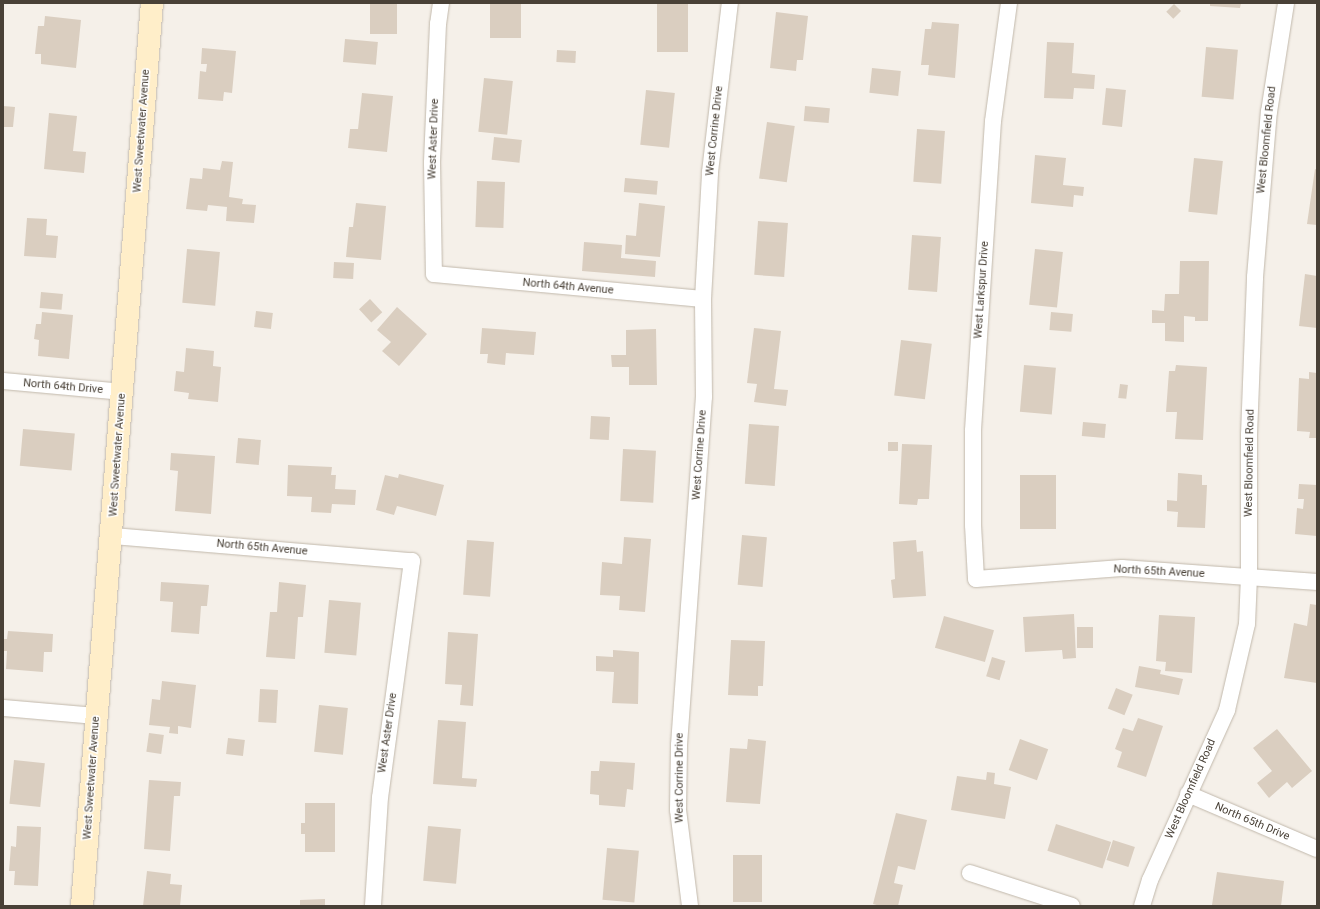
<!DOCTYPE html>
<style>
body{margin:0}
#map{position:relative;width:1320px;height:909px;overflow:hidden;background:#f5f0e9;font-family:Roboto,sans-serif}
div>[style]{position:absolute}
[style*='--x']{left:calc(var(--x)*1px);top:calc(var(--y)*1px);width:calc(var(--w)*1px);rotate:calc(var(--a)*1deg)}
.building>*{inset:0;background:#dacec0;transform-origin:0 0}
.roads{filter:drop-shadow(0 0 1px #c1b8ab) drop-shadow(0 0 1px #c1b8ab)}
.street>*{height:16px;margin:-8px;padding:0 8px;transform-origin:8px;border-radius:8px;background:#fff}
.secondary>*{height:22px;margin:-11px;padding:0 11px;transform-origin:11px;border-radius:11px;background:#ffeec9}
span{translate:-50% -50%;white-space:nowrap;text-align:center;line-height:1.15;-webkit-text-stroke:3px #fff;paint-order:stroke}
.street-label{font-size:11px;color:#494137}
.frame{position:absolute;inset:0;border:4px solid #494137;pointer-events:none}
</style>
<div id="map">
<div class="building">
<div style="left:370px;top:3px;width:27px;height:31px"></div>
<div style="left:490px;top:3px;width:31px;height:35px"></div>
<div style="left:657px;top:3px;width:31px;height:49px"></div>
<div style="clip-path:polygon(1210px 3px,1241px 3px,1240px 8px,1210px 6px)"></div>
<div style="left:1174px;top:4px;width:10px;height:11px;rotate:45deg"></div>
<div style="clip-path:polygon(776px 12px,808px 16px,803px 60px,797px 60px,796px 71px,770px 68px)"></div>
<div style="clip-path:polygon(45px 16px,81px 20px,76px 68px,41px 64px,41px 54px,35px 54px,38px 26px,44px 26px)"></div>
<div style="clip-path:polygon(932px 22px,959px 24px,955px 78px,928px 75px,929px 65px,921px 65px,925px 29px,931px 29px)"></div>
<div style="left:345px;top:39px;width:33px;height:23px;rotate:5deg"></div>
<div style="clip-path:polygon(1047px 42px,1074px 43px,1072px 73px,1095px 75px,1094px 89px,1074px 88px,1073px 99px,1044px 98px)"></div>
<div style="left:1206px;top:47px;width:32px;height:50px;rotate:5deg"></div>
<div style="clip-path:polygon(202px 48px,236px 51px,232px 93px,224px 92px,223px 101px,198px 99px,200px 71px,206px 72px,207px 64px,201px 64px)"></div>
<div style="left:557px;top:50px;width:19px;height:12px;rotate:3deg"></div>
<div style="left:872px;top:68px;width:29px;height:25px;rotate:6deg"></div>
<div style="left:484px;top:78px;width:29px;height:54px;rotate:6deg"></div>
<div style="left:1106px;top:88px;width:20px;height:37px;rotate:6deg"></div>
<div style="left:646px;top:90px;width:29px;height:55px;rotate:6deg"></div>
<div style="clip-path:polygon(362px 93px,393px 96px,387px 152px,348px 148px,350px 129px,358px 129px)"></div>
<div style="clip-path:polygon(3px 106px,15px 107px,13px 127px,3px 127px)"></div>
<div style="left:805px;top:106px;width:25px;height:15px;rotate:5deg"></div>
<div style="clip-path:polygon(49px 113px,77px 116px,73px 151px,86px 152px,84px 173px,44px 169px)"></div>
<div style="left:767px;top:122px;width:28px;height:57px;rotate:8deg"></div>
<div style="left:917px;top:129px;width:28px;height:53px;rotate:4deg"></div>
<div style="left:494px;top:137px;width:28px;height:23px;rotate:6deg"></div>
<div style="clip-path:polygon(1035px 155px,1066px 158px,1063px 185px,1084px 187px,1083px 196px,1074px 195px,1073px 207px,1031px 203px)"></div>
<div style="left:1194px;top:158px;width:29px;height:54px;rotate:6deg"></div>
<div style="clip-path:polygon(222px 161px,233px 162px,229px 197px,243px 199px,242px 204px,256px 205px,254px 223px,226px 221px,227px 207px,208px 205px,207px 211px,186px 209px,190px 178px,202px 179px,203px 168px,220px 170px)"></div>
<div style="clip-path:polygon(1315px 169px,1317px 170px,1317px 225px,1307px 224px)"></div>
<div style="left:625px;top:178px;width:33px;height:14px;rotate:5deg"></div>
<div style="left:477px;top:181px;width:28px;height:46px;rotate:2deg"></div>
<div style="clip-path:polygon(356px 203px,386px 206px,381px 260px,346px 257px,349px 227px,353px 227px)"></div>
<div style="clip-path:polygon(639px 203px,665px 206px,660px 257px,625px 254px,626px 235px,636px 236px)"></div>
<div style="clip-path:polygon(27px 218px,47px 219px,46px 235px,58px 236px,56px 258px,24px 256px)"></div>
<div style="left:758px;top:221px;width:30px;height:54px;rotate:4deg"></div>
<div style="left:912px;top:235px;width:29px;height:55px;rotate:4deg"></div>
<div style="clip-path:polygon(584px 242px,622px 245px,621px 258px,656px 261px,655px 277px,582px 271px)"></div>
<div style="left:187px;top:249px;width:33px;height:54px;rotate:5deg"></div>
<div style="left:1035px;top:249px;width:28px;height:56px;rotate:6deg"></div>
<div style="clip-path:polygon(1180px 261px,1209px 261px,1208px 321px,1195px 321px,1195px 317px,1184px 316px,1184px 342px,1165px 341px,1165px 323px,1152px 323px,1152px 310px,1164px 311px,1165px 294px,1179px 294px)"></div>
<div style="left:334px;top:262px;width:20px;height:16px;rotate:3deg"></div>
<div style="clip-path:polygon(1305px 274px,1317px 276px,1317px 328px,1299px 326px)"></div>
<div style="left:41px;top:292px;width:22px;height:16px;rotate:5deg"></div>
<div style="left:370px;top:299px;width:18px;height:15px;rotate:47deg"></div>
<div style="clip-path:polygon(397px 307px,427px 334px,399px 366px,382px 351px,391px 342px,377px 330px)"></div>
<div style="left:256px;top:311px;width:17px;height:16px;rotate:7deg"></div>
<div style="clip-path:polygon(42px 312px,73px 315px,69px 359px,38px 356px,39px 340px,34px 339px,36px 324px,41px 324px)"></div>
<div style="left:1051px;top:312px;width:22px;height:18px;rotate:5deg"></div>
<div style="clip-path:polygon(482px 328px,536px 332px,534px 355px,506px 353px,505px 365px,487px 363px,488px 354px,480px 354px)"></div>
<div style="clip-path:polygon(754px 328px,781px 331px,774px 389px,788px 390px,786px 406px,754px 402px,757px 384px,747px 383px)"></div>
<div style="clip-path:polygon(656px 329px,657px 385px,629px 385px,629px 367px,612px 367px,611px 355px,626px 355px,626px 330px)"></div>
<div style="left:901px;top:340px;width:31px;height:56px;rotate:7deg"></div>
<div style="clip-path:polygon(186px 348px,214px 351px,213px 366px,221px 367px,218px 402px,188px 399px,189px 393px,174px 391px,176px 371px,184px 372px)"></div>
<div style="left:1024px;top:365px;width:32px;height:47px;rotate:5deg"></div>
<div style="clip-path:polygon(1176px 365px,1207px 367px,1203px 440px,1175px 439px,1177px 412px,1166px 412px,1169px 371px,1175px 371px)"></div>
<div style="clip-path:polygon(1309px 372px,1317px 373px,1317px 438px,1309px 438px,1310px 432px,1297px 431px,1299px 378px,1309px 379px)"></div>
<div style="left:1120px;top:384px;width:8px;height:14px;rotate:7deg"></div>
<div style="left:591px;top:416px;width:19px;height:23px;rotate:3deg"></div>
<div style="left:1083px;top:422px;width:23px;height:14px;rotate:5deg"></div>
<div style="left:749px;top:424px;width:30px;height:60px;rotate:4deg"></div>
<div style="left:23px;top:429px;width:52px;height:37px;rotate:5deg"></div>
<div style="left:238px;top:438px;width:23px;height:25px;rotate:5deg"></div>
<div style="left:888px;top:442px;width:10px;height:9px"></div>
<div style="clip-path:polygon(902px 444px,932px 445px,929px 499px,918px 499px,917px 505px,899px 504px)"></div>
<div style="left:623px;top:449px;width:33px;height:52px;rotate:3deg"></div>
<div style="clip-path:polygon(171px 453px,215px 456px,211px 514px,175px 511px,178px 471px,170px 470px)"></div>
<div style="clip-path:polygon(288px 465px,332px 467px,331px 475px,336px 475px,335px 489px,356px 490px,355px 505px,332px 504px,331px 513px,311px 512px,312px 497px,287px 496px)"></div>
<div style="clip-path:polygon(1178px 473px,1202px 475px,1202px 485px,1207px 485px,1205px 528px,1177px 527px,1178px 512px,1167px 511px,1167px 500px,1177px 501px)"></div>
<div style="clip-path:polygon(399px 474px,444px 485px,436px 516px,397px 506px,394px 515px,376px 510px,385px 475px,398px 478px)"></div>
<div style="left:1020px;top:475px;width:36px;height:54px"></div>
<div style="clip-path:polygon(1299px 484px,1317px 485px,1317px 536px,1295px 534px,1297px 508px,1303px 509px,1304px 499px,1298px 499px)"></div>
<div style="left:742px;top:535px;width:25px;height:50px;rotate:5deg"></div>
<div style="clip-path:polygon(624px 537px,651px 539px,645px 612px,619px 610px,620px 596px,600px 595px,602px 562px,622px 564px)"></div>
<div style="left:467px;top:540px;width:27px;height:55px;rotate:4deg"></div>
<div style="clip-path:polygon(916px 540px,917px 552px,923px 551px,926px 596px,893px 598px,891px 580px,895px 579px,893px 542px)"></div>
<div style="clip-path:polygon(161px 582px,209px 585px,207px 606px,201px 606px,199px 634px,171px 632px,173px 602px,160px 601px)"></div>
<div style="clip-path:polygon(279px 582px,306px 585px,303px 617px,298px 617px,295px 659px,266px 657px,270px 612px,277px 612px)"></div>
<div style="left:329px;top:600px;width:32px;height:53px;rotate:5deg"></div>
<div style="clip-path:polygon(1310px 604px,1317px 605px,1317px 683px,1284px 678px,1294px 623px,1307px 626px)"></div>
<div style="clip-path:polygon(1074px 614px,1076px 658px,1063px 659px,1062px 650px,1025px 652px,1023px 617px)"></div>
<div style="clip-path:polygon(1159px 615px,1195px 617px,1192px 673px,1165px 671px,1166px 662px,1156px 661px)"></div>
<div style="left:944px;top:616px;width:52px;height:33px;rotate:16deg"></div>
<div style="left:1077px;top:627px;width:16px;height:21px"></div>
<div style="clip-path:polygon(8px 631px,53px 634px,52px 652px,44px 652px,43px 672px,6px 669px,7px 651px,3px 651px,3px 639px,7px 639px)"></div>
<div style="clip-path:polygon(448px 632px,478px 634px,473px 706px,460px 705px,462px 685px,445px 684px)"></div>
<div style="clip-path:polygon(731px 640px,765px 641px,763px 686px,758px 686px,758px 696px,728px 695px)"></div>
<div style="clip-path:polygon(613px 650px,639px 652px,638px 704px,612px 703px,614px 672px,596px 671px,596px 656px,613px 657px)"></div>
<div style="left:992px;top:657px;width:14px;height:20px;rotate:17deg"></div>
<div style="clip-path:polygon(1139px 666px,1161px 670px,1160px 674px,1183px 679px,1179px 695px,1135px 687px)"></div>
<div style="clip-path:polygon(162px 681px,196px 685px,191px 728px,178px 726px,178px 734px,169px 733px,170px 727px,149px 725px,152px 699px,160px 700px)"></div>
<div style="left:1116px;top:688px;width:18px;height:22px;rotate:22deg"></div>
<div style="left:260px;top:689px;width:18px;height:33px;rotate:3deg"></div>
<div style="left:319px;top:705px;width:29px;height:47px;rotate:6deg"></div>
<div style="clip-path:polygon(1138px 718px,1163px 726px,1146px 777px,1117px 767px,1122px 752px,1115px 749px,1123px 728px,1133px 731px)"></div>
<div style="clip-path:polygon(438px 720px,466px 722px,462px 778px,477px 779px,476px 787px,433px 784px)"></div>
<div style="clip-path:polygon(1277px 729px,1312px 771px,1292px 788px,1287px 782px,1269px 798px,1257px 783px,1272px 771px,1253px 748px)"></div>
<div style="left:149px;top:733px;width:15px;height:19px;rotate:8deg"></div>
<div style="left:228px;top:738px;width:17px;height:16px;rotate:7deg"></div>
<div style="clip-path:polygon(748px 739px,766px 741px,760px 804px,726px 802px,730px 748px,747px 749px)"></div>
<div style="left:1020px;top:739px;width:30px;height:33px;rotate:20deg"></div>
<div style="left:14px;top:760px;width:31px;height:44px;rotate:6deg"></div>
<div style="clip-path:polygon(600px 761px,635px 763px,633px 790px,627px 789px,625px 807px,599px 805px,599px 795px,590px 794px,591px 771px,599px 771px)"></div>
<div style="clip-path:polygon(987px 772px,995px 773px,994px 784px,1011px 787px,1005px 819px,951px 810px,957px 776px,986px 780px)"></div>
<div style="clip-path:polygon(149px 780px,181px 782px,180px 796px,174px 796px,170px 851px,144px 849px)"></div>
<div style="clip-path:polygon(305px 803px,335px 803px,335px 852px,305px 852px,305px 834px,301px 834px,301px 823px,305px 823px)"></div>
<div style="clip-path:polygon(896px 813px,927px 820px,915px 870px,898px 866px,894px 883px,903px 885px,898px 906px,880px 906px,873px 904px)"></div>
<div style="left:1056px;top:824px;width:58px;height:28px;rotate:18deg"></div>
<div style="clip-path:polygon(17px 826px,41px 827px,38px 886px,14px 885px,15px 871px,9px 871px,11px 846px,16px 847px)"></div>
<div style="left:428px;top:826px;width:33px;height:55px;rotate:5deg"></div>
<div style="left:1113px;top:840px;width:23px;height:21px;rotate:18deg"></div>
<div style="left:607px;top:848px;width:32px;height:52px;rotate:5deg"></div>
<div style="left:733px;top:855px;width:29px;height:47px"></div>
<div style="clip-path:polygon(147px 871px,171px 874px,170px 884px,182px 885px,180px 906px,143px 906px)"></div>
<div style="clip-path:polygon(1217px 872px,1284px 881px,1281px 906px,1212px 905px)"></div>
<div style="clip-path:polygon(325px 899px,325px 906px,300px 906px,300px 900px)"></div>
</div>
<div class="roads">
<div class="street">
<div style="--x:441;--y:3;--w:21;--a:98"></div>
<div style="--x:438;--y:24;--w:139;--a:92.5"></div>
<div style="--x:432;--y:163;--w:111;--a:89"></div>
<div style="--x:434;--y:274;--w:270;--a:5.3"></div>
<div style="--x:1009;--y:3;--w:119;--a:97.7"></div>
<div style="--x:993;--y:121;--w:311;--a:93.7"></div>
<div style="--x:973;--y:431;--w:94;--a:90"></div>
<div style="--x:973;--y:525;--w:54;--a:86.8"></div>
<div style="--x:976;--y:579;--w:146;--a:-4.3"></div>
<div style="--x:1122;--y:568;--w:196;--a:4.1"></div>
<div style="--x:3;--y:381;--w:121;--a:5.2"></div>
<div style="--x:112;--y:536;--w:301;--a:4.8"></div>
<div style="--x:412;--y:561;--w:238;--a:97.7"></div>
<div style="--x:380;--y:797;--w:109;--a:93.7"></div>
<div style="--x:3;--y:708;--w:94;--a:4.9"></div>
<div style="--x:1188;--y:794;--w:140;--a:23.1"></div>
<div style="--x:970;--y:873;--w:107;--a:17.9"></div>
<div style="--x:690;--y:906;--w:97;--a:-97.1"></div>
<div style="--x:678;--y:810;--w:65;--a:-89.1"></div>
<div style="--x:679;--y:745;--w:349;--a:-85.9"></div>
<div style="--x:704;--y:397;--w:98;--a:-90.6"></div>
<div style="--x:703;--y:299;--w:127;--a:-86.8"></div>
<div style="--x:710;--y:172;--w:170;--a:-83.3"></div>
<div style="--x:1142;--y:906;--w:27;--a:-73"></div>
<div style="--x:1150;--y:880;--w:187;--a:-65.6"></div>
<div style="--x:1227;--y:710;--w:88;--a:-76.9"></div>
<div style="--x:1247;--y:624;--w:47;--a:-87.6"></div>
<div style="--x:1249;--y:577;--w:142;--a:-90"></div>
<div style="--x:1249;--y:435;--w:158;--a:-87.8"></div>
<div style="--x:1255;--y:277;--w:166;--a:-85.2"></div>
<div style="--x:1269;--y:112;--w:110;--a:-81.1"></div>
</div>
<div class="secondary">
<div style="--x:82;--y:906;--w:906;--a:-85.57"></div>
</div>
</div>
<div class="street-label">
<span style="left:142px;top:131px;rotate:-86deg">West Sweetwater Avenue</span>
<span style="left:715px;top:131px;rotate:-84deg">West Corrine Drive</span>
<span style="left:434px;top:139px;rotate:-88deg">West Aster Drive</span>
<span style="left:1267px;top:140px;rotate:-84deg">West Bloomfield Road</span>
<span style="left:568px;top:287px;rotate:5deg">North 64th Avenue</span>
<span style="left:982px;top:290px;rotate:-86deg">West Larkspur Drive</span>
<span style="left:63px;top:387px;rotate:5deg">North 64th Drive</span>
<span style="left:118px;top:455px;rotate:-86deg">West Sweetwater Avenue</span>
<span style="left:700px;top:455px;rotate:-86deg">West Corrine Drive</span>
<span style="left:1250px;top:463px;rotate:-89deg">West Bloomfield Road</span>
<span style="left:262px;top:548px;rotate:5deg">North 65th Avenue</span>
<span style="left:1159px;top:572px;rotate:3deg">North 65th Avenue</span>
<span style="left:388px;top:733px;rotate:-82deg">West Aster Drive</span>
<span style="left:92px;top:778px;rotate:-86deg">West Sweetwater Avenue</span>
<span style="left:680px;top:778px;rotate:-90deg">West Corrine Drive</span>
<span style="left:1191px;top:789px;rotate:-66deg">West Bloomfield Road</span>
<span style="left:1252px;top:822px;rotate:23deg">North 65th Drive</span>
</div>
<div class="frame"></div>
</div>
